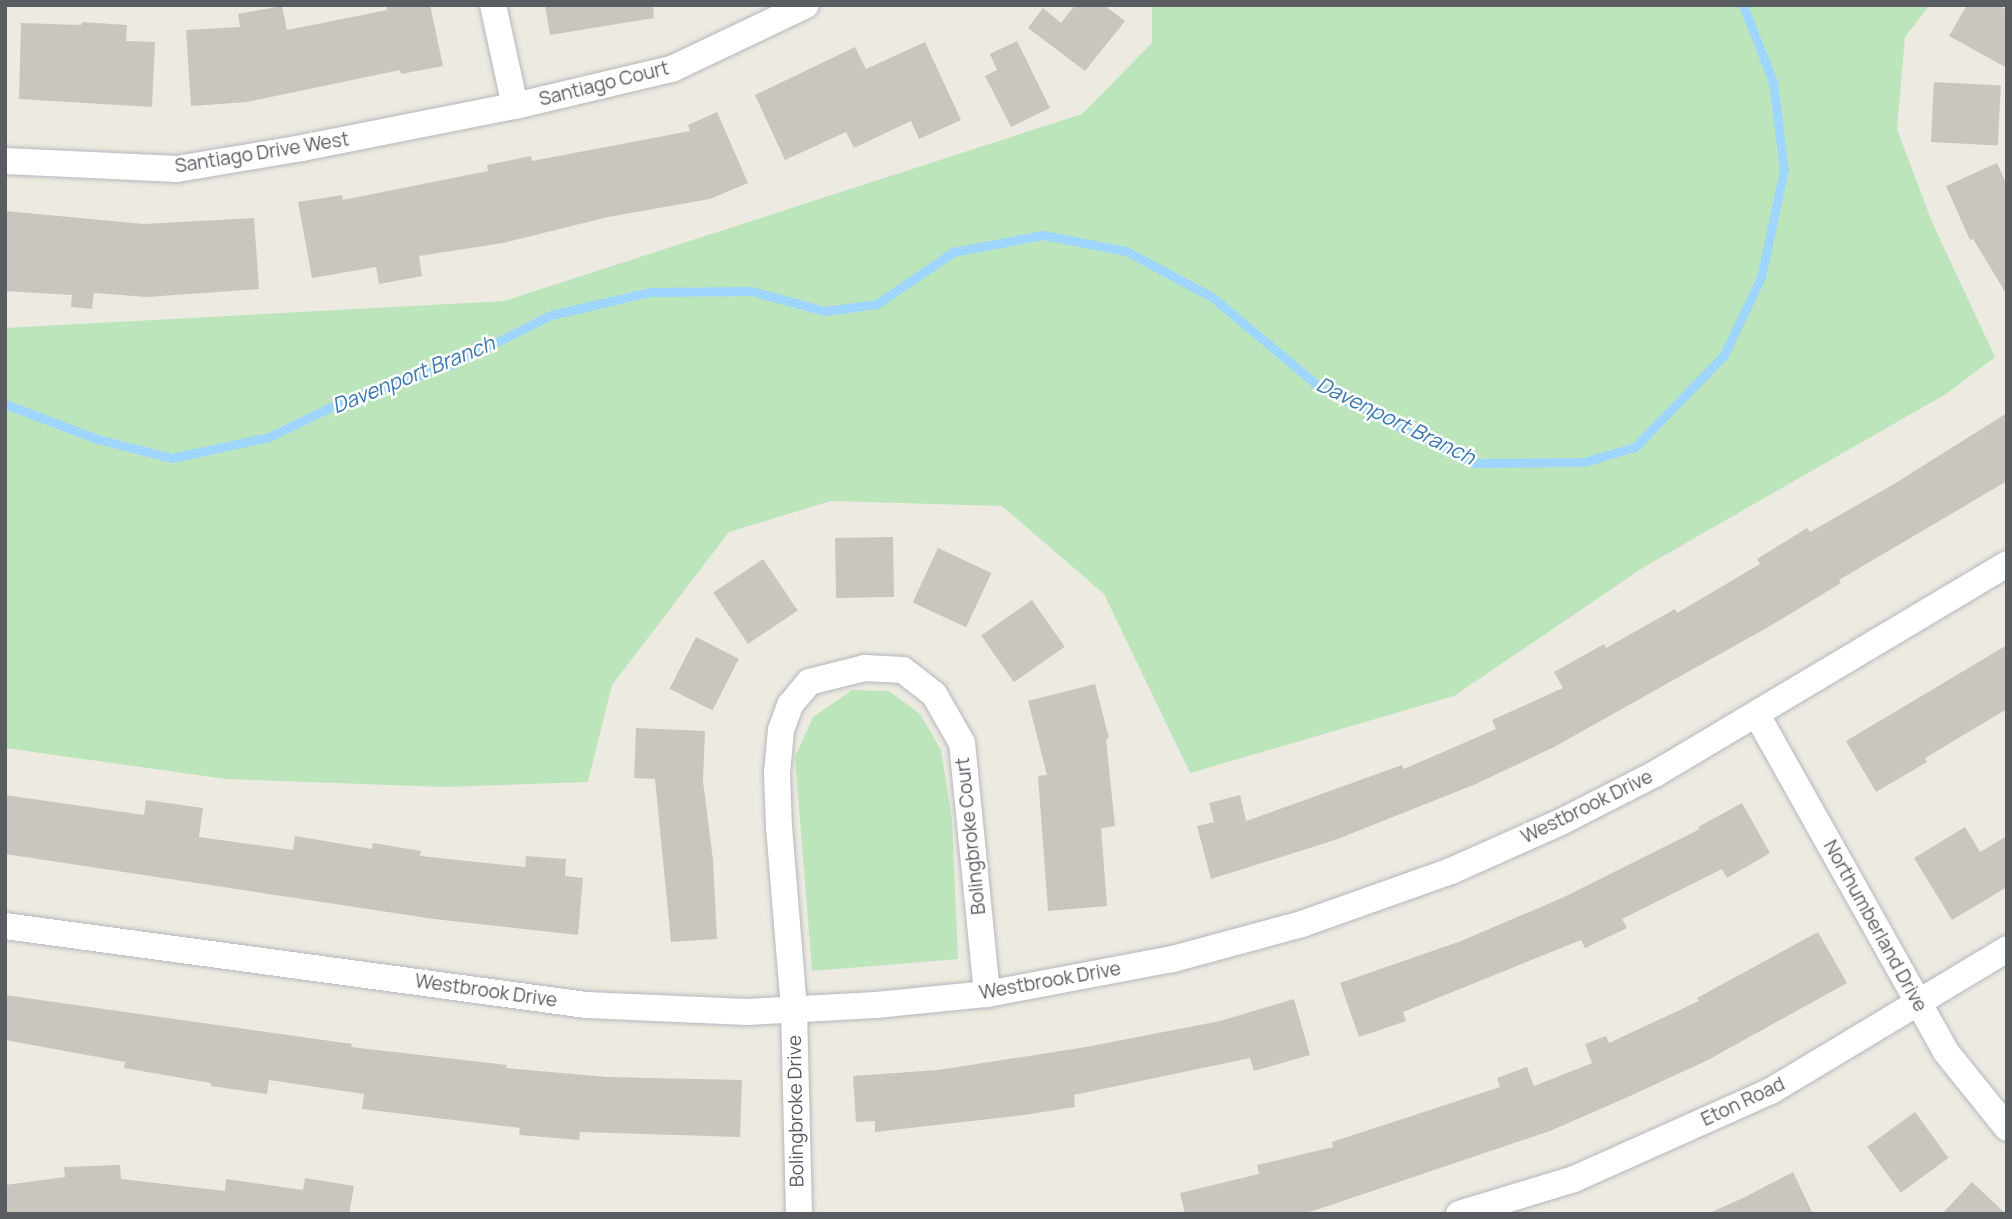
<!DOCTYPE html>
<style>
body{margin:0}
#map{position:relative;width:2012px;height:1219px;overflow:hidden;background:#edeae1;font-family:Manrope,sans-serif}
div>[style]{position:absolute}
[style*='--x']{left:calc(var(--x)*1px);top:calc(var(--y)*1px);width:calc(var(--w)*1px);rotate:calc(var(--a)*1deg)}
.green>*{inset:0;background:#bde5bc}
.stream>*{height:9px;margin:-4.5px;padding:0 4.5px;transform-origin:4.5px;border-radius:4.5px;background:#9ed6ff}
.building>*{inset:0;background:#c9c6c0;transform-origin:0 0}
.roads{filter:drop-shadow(0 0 2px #b4b7bc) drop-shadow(0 0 2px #b4b7bc)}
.street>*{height:26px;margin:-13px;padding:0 13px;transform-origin:13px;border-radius:13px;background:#fff}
span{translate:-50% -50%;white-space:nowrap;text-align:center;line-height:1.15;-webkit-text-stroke:5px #fff;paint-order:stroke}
.street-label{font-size:19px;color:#595d62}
.water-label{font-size:21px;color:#3b77b1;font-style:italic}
.frame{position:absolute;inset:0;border:7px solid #595d62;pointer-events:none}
</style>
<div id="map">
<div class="green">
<div style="clip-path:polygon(1152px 5px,1930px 5px,1905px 37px,1897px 129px,1932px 222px,1995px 357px,1946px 394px,1644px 567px,1454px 696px,1190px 773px,1104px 594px,1002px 506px,831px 501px,729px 532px,612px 685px,588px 782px,444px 787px,226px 779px,5px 748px,5px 328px,504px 301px,1082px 114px,1152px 43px)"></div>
<div style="clip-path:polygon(852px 690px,889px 691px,920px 714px,941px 750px,952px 819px,958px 959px,812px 971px,795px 757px,813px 717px)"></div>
</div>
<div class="stream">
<div style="--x:5;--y:404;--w:98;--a:20.8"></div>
<div style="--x:97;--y:439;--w:77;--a:14.2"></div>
<div style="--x:172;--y:458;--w:99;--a:-12.2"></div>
<div style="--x:269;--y:437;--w:87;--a:-26"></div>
<div style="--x:347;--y:399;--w:109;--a:-18.1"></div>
<div style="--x:451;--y:365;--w:112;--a:-26.6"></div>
<div style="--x:551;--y:315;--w:102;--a:-13.1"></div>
<div style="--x:650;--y:292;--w:101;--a:-0.6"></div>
<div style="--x:751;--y:291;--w:77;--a:15.1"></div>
<div style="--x:825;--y:311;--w:52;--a:-7.7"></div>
<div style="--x:877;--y:304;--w:92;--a:-34.4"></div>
<div style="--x:953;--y:252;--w:92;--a:-10.7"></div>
<div style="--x:1043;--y:235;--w:85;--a:10.9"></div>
<div style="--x:1126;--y:251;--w:98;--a:28.1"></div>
<div style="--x:1212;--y:297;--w:143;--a:39.9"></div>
<div style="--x:1322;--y:389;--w:167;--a:26.3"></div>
<div style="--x:1472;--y:463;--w:112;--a:-0.5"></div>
<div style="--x:1584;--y:462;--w:53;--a:-16.4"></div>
<div style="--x:1635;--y:447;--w:128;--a:-45.9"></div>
<div style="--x:1724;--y:355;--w:86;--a:-64.6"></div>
<div style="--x:1761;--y:277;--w:109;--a:-77.9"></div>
<div style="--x:1784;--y:170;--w:89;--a:-97.1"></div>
<div style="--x:1773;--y:82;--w:83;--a:-111.3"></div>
</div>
<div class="building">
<div style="clip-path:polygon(386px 5px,430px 5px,443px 66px,401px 74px,400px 70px,247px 102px,191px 106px,186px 30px,240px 27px,238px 14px,282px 6px,287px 30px,387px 10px)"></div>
<div style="clip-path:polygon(545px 5px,653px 5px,654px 18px,550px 35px)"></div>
<div style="clip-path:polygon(1075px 5px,1104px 5px,1125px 21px,1085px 71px,1028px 28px,1043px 8px,1061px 23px)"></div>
<div style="clip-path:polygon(1967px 5px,1998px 5px,2007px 10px,2007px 68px,1949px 36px)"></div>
<div style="clip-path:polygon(82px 22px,127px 25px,126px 41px,155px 42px,152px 107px,19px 99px,21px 23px,81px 25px)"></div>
<div style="clip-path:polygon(1017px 41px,1050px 108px,1011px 127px,985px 76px,997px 70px,990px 54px)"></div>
<div style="clip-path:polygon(925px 42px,961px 120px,919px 139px,911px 121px,854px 148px,846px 132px,785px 160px,755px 95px,855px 47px,866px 69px)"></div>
<div style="left:1934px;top:82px;width:67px;height:60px;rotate:3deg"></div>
<div style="clip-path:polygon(717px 112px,748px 183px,710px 199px,608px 217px,503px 243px,419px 256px,422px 276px,379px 284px,376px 267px,312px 278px,298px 202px,342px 195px,343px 200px,488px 171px,487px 165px,531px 156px,532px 161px,690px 131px,688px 125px)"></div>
<div style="clip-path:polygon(1997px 163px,2007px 185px,2007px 295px,1973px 239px,1970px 240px,1946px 186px)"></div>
<div style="clip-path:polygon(5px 211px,144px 224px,254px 218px,259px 289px,147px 297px,94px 293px,92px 309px,71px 307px,72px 295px,5px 291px)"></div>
<div style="clip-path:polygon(2007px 413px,2007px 481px,1839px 580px,1841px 583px,1770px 626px,1554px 747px,1476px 784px,1335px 840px,1211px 879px,1197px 826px,1214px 822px,1209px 803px,1240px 795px,1246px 821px,1402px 765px,1404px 769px,1496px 729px,1492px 720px,1563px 688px,1554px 672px,1604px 644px,1606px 648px,1675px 609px,1677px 613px,1760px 564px,1757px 559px,1807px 528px,1810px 532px,1894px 484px)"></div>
<div style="left:893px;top:537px;width:60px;height:58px;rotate:89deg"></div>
<div style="left:938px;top:548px;width:59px;height:60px;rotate:25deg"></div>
<div style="left:763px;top:559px;width:62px;height:60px;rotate:56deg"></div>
<div style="left:1032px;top:600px;width:57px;height:62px;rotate:55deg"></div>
<div style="left:696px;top:637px;width:48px;height:58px;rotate:27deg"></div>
<div style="clip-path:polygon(2007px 645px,2007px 709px,1925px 758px,1927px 762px,1876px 792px,1846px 741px)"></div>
<div style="clip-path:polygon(1095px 684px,1109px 738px,1106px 739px,1115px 826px,1101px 828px,1107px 906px,1048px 911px,1038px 776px,1047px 775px,1028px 701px)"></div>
<div style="clip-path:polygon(636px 728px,705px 731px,703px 781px,713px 860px,717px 939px,671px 942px,655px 779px,634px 778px)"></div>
<div style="clip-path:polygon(5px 795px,144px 815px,146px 800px,203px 808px,199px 837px,293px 850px,295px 836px,372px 849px,373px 843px,421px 851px,420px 856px,525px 867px,526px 856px,566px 859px,565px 876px,583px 878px,578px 935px,434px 919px,5px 854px)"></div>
<div style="clip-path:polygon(1742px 803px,1770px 853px,1727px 878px,1722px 869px,1622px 919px,1627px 928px,1585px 948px,1581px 940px,1403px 1012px,1406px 1021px,1359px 1037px,1340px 983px,1461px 941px,1562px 898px,1700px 829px,1698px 827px)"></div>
<div style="clip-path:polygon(1965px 827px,1980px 852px,2007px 836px,2007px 887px,1952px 920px,1914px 858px)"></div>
<div style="clip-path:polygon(1818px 932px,1847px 983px,1708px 1060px,1630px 1096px,1550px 1131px,1316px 1210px,1300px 1214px,1185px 1214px,1180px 1193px,1259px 1174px,1257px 1165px,1333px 1147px,1332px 1142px,1500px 1087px,1497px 1078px,1527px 1067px,1534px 1086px,1592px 1063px,1585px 1044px,1606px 1036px,1609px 1043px,1699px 1001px,1697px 998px)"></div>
<div style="clip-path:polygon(5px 995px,352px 1044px,351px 1047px,507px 1065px,506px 1068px,607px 1077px,742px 1080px,740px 1137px,580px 1132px,579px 1140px,519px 1135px,520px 1128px,362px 1109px,364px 1094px,269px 1080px,267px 1094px,211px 1086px,211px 1083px,124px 1068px,125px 1062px,5px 1040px)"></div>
<div style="clip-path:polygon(1294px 999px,1310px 1055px,1254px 1071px,1250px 1058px,1074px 1095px,1075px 1107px,1024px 1115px,875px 1132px,875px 1121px,856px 1122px,853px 1076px,938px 1070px,1086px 1047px,1220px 1021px)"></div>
<div style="left:1915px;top:1112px;width:57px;height:59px;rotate:54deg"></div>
<div style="clip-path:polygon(120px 1165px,121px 1179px,225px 1191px,226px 1179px,303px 1190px,305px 1178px,354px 1186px,349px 1214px,5px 1214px,5px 1185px,65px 1177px,64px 1167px)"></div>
<div style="clip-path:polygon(1793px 1172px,1813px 1214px,1707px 1214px,1743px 1198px)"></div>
<div style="clip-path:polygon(1972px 1182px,2006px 1214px,1942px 1214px)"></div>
</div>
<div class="roads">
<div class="street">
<div style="--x:493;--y:5;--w:103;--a:77.7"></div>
<div style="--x:5;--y:161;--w:172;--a:2.7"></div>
<div style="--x:177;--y:169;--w:127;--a:-9.5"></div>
<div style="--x:302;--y:148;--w:217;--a:-11.2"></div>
<div style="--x:515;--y:106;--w:161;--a:-13.3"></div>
<div style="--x:672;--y:69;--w:148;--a:-25.5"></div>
<div style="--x:1757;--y:715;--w:386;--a:60.7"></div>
<div style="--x:1946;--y:1052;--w:97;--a:51.2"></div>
<div style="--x:5;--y:926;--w:586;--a:7.74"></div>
<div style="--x:586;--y:1005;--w:161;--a:2.5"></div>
<div style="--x:747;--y:1012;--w:129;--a:-3.1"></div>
<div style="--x:876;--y:1005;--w:112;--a:-5.7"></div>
<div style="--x:987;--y:994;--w:189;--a:-10.7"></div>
<div style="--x:1173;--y:959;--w:134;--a:-15.2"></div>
<div style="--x:1302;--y:924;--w:158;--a:-19.6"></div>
<div style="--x:1451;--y:871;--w:120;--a:-24"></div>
<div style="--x:1561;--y:822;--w:106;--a:-27.1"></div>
<div style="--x:1655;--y:774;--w:410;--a:-30.8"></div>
<div style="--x:799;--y:1214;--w:205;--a:-91.4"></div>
<div style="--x:794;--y:1009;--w:182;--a:-94.7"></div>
<div style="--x:779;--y:828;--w:55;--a:-92.1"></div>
<div style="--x:777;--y:773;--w:43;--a:-84.7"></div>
<div style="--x:781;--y:730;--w:27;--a:-70"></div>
<div style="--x:790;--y:705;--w:30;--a:-50"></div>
<div style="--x:809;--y:682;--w:58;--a:-14"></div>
<div style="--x:865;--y:668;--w:38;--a:3"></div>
<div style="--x:903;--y:670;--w:39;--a:38"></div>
<div style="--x:934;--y:694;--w:56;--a:60.3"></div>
<div style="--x:962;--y:743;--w:252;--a:84.3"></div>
<div style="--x:1459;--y:1214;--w:120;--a:-16.9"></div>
<div style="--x:1574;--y:1179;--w:216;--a:-24.1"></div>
<div style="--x:1771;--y:1091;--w:275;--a:-31"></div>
</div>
</div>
<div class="street-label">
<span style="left:604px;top:84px;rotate:-14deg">Santiago Court</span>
<span style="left:262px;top:153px;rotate:-9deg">Santiago Drive West</span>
<span style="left:1587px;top:807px;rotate:-26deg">Westbrook Drive</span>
<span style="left:971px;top:836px;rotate:-96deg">Bolingbroke Court</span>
<span style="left:1875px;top:926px;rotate:61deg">Northumberland Drive</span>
<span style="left:1050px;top:981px;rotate:-10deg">Westbrook Drive</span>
<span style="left:486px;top:991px;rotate:8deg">Westbrook Drive</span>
<span style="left:1743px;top:1102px;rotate:-25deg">Eton Road</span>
<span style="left:796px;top:1111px;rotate:-91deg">Bolingbroke Drive</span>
</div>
<div class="water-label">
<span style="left:413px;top:374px;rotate:-22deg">Davenport Branch</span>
<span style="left:1396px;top:420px;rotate:26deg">Davenport Branch</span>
</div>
<div class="frame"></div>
</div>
